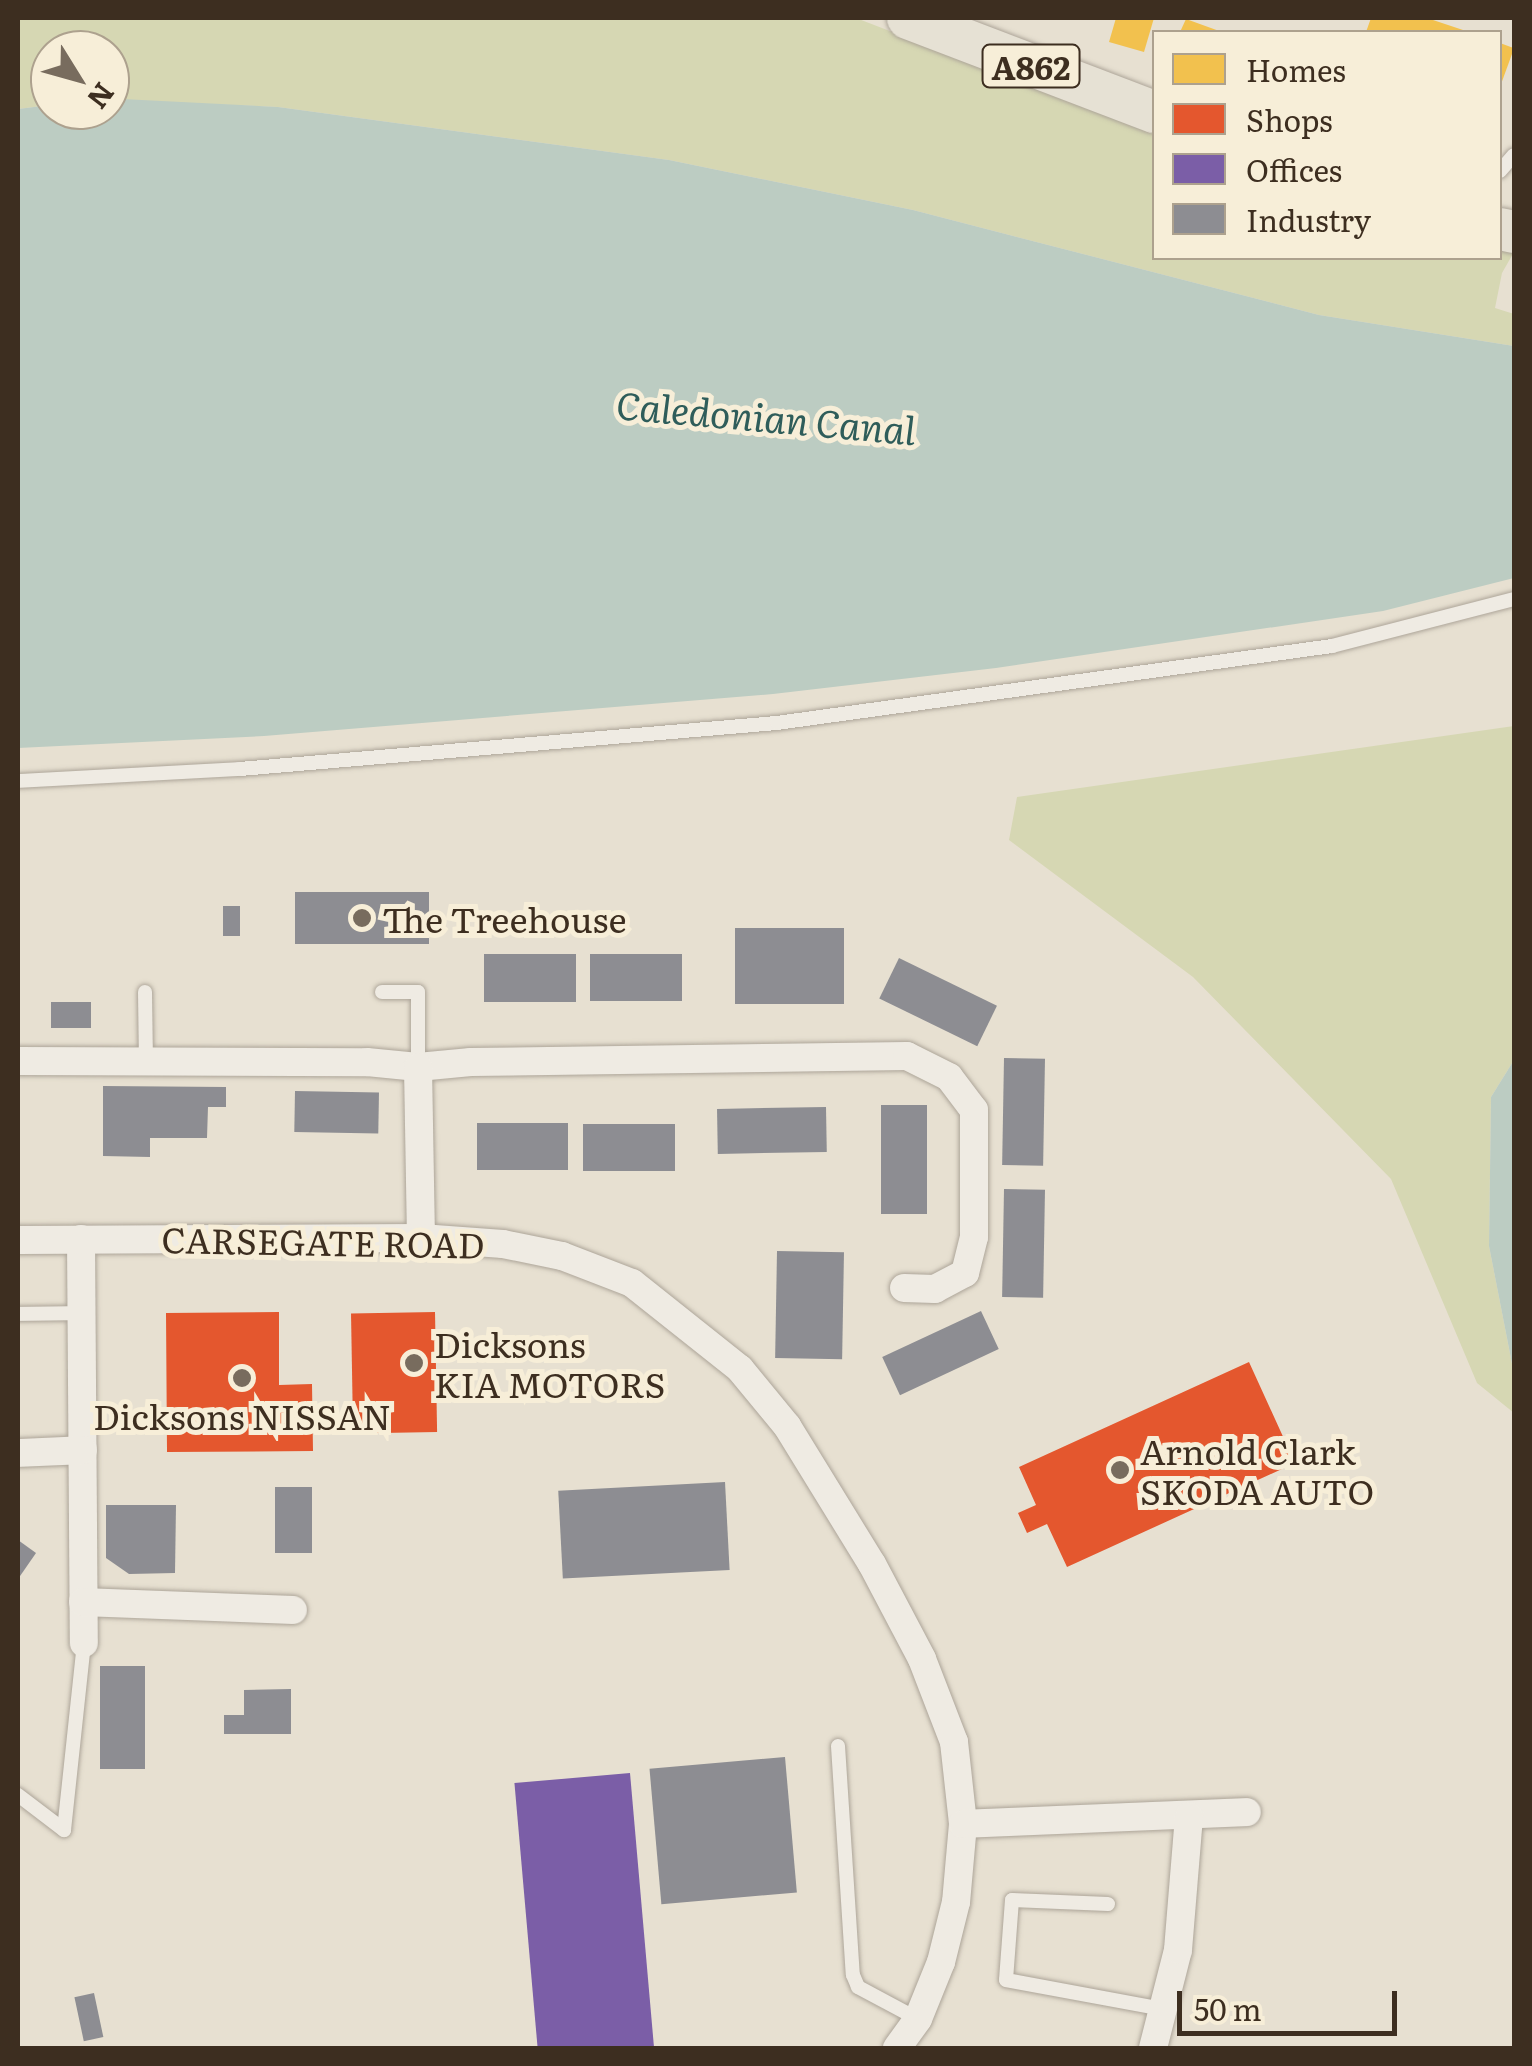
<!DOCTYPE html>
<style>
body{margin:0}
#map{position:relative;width:1532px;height:2066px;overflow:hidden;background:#e7e0d1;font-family:Literata,serif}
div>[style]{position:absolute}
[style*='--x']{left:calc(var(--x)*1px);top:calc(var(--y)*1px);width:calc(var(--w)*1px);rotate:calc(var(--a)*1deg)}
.green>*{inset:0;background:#d6d7b3}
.water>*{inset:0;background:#bcccc2}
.homes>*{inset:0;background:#f2c14e;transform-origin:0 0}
.shops>*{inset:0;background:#e4572e;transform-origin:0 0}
.offices>*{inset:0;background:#7b5ea7;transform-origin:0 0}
.industry>*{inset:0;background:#8d8d92;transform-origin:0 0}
.roads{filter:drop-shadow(0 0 2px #ada599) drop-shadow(0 0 2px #ada599)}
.service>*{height:14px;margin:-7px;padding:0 7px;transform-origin:7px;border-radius:7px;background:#efebe3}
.minor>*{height:28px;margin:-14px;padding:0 14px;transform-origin:14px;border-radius:14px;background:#efebe3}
.primary>*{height:42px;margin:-21px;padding:0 21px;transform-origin:21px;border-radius:21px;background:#e6e1d4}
.dots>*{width:28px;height:28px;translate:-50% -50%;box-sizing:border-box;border:5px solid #f7eed8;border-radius:50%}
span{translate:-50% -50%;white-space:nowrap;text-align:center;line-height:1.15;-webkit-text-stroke:10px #f7eed8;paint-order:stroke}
.shield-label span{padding:2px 8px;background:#f7eed8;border:2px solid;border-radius:8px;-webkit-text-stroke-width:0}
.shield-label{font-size:32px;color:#3d2e20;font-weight:700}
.poi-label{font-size:35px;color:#3d2e20}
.left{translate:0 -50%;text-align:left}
.street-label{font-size:35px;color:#3d2e20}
.water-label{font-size:38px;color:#2f5d5a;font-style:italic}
.frame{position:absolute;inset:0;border:20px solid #3d2e20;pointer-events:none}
.legend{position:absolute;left:1152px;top:30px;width:350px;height:230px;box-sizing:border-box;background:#f7eed8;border:2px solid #ada18e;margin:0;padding:12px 18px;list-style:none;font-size:30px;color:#3d2e20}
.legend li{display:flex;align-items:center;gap:20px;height:50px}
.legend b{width:50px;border:2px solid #ada18e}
.north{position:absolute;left:30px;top:30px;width:100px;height:100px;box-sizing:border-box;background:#f7eed8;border:2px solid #ada18e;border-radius:50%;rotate:127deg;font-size:28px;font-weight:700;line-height:40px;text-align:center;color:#3d2e20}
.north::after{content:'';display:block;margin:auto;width:35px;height:45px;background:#786c5e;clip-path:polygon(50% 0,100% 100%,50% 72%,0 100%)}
.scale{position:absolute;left:1177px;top:1991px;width:220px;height:45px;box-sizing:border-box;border:5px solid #3d2e20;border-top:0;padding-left:12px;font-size:30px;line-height:35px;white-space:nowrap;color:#3d2e20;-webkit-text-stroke:8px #f7eed8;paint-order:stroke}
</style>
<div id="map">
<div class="green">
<div style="clip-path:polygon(18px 18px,856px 18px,1154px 133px,1154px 258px,1500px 258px,1500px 249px,1514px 252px,1502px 273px,1495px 308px,1514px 314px,1514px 346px,1319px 315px,913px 210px,669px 160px,278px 107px,110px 100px,110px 50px,50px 50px,50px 105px,18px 109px)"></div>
<div style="clip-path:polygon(1514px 726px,1514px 1060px,1491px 1097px,1489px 1246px,1514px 1374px,1514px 1413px,1477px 1383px,1391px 1179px,1193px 977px,1009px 840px,1017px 797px)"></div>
</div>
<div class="water">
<div style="clip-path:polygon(122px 99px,278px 107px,669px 160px,913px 210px,1319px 315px,1514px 346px,1514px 578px,1383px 611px,996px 668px,773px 694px,264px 736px,18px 748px,18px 109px,50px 105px,50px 110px,110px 110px,110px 100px)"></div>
<div style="clip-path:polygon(1514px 1060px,1514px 1374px,1489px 1246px,1491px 1097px)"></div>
</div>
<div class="homes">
<div style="clip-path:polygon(1116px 18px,1154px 18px,1144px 52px,1109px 42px)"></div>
<div style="clip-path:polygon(1371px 18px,1427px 18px,1469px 32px,1366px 32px)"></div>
<div style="clip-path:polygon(1186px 19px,1222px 32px,1180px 32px)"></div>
<div style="left:1500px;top:43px;width:15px;height:96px;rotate:20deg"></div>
</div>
<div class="shops">
<div style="clip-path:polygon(279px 1312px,279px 1385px,312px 1384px,313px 1451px,167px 1452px,166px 1313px)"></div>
<div style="left:435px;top:1312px;width:120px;height:84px;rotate:89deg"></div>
<div style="clip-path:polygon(1249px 1362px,1295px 1463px,1067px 1567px,1047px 1524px,1027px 1533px,1018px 1513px,1036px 1505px,1019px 1467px)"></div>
</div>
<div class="offices">
<div style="left:630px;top:1773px;width:276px;height:116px;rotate:85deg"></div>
</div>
<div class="industry">
<div style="left:295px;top:892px;width:134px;height:52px"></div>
<div style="left:223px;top:906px;width:17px;height:30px"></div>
<div style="left:844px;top:928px;width:76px;height:109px;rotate:90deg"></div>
<div style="left:484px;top:954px;width:92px;height:48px"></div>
<div style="left:590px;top:954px;width:92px;height:47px"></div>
<div style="left:899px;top:958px;width:109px;height:45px;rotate:26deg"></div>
<div style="left:91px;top:1002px;width:26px;height:40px;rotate:90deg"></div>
<div style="left:1004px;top:1058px;width:41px;height:107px;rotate:1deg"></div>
<div style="clip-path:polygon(103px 1086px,226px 1087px,226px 1107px,208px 1107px,207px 1138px,150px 1138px,150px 1157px,103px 1156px)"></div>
<div style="left:295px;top:1091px;width:84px;height:41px;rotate:1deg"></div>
<div style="left:881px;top:1105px;width:46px;height:109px"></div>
<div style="left:826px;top:1107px;width:45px;height:109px;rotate:89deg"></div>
<div style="left:477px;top:1123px;width:91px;height:47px"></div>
<div style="left:675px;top:1124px;width:47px;height:92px;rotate:90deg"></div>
<div style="left:1004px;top:1189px;width:41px;height:108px;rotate:1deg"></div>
<div style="left:777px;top:1251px;width:67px;height:107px;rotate:1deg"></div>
<div style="left:981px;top:1311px;width:42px;height:109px;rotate:65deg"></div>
<div style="left:725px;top:1482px;width:88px;height:167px;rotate:87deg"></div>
<div style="left:275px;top:1487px;width:37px;height:66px"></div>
<div style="clip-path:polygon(106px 1505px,176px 1505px,175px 1573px,129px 1574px,106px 1558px)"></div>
<div style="clip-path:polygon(18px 1540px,36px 1553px,18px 1579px)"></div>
<div style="left:100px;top:1666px;width:45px;height:103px"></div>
<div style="clip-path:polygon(291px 1689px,291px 1734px,224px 1734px,224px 1715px,244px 1715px,244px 1690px)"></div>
<div style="left:785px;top:1757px;width:136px;height:136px;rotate:85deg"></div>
<div style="left:94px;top:1993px;width:45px;height:20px;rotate:78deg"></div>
</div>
<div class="roads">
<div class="service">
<div style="--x:1500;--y:171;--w:21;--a:-49"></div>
<div style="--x:18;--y:781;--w:222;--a:-3.1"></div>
<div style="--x:240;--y:769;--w:539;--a:-4.9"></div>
<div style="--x:777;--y:723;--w:560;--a:-7.9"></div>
<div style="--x:1332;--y:646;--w:188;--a:-14.5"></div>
<div style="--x:145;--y:992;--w:69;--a:89.2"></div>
<div style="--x:382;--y:992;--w:36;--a:0"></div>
<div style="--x:418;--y:992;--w:75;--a:90"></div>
<div style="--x:18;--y:1314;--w:63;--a:-0.9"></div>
<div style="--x:838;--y:1746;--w:229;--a:86.3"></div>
<div style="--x:853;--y:1975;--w:13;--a:67"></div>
<div style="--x:858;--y:1987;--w:68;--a:28.1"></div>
<div style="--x:18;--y:1795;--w:58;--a:37.3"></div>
<div style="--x:64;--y:1830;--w:188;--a:-83.9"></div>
<div style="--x:1108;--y:1904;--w:96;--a:-177.6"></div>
<div style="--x:1012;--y:1900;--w:80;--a:94.3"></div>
<div style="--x:1006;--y:1980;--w:160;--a:10.5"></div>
</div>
<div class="minor">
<div style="--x:18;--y:1061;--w:349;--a:0.2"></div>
<div style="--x:367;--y:1062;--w:51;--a:5.6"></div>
<div style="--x:418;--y:1067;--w:53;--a:-5.4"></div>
<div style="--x:471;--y:1062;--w:436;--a:-0.8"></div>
<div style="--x:907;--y:1056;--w:47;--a:26.6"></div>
<div style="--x:949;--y:1077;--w:41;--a:52.9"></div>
<div style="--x:974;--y:1110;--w:127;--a:90"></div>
<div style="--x:974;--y:1237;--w:37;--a:104"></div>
<div style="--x:965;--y:1273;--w:34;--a:152"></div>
<div style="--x:935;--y:1289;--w:31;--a:-178"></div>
<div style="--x:418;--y:1067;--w:171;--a:89"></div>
<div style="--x:81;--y:1239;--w:404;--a:89.6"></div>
<div style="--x:18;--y:1240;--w:403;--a:-0.3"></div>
<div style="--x:421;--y:1238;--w:82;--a:4.2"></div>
<div style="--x:503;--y:1244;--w:60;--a:11.5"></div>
<div style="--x:562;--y:1256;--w:75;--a:21.1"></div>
<div style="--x:632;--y:1283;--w:138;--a:38.5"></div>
<div style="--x:740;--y:1369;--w:74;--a:50.5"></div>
<div style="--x:787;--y:1426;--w:162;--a:58.4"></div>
<div style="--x:872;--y:1564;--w:107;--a:62.2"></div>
<div style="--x:922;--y:1659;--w:89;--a:68.9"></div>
<div style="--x:954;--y:1742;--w:82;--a:83.7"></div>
<div style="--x:963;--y:1824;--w:78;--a:95.1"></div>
<div style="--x:956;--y:1902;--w:62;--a:104"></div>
<div style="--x:941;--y:1962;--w:61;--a:112"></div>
<div style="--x:918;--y:2019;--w:36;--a:126"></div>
<div style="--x:18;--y:1453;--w:65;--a:-2.6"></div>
<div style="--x:83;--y:1602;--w:210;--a:2.2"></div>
<div style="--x:963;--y:1824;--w:284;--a:-2.4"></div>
<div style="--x:1153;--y:2048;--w:101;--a:-75.7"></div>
<div style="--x:1178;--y:1950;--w:134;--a:-85.3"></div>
</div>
<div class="primary">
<div style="--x:908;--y:18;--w:263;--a:20.9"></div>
<div style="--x:1500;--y:229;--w:14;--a:12"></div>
</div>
</div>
<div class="dots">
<div style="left:362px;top:918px;background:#786c5e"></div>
<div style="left:414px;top:1363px;background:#786c5e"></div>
<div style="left:242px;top:1378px;background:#786c5e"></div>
<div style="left:1120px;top:1470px;background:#786c5e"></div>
</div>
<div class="shield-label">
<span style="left:1031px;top:66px">A862</span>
</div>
<div class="poi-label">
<span class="left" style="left:382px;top:918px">The Treehouse</span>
<span class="left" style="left:434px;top:1363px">Dicksons<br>KIA MOTORS</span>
<span style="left:242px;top:1415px">Dicksons NISSAN</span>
<span class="left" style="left:1140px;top:1470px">Arnold Clark<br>SKODA AUTO</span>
</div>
<div class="street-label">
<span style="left:323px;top:1241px;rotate:1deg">CARSEGATE ROAD</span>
</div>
<div class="water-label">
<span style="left:766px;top:416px;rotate:5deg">Caledonian Canal</span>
</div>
<div class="frame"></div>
<ul class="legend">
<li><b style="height:28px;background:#f2c14e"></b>Homes</li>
<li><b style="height:28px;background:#e4572e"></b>Shops</li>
<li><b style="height:28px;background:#7b5ea7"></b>Offices</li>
<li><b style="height:28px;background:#8d8d92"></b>Industry</li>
</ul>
<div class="north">N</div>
<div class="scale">50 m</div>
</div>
